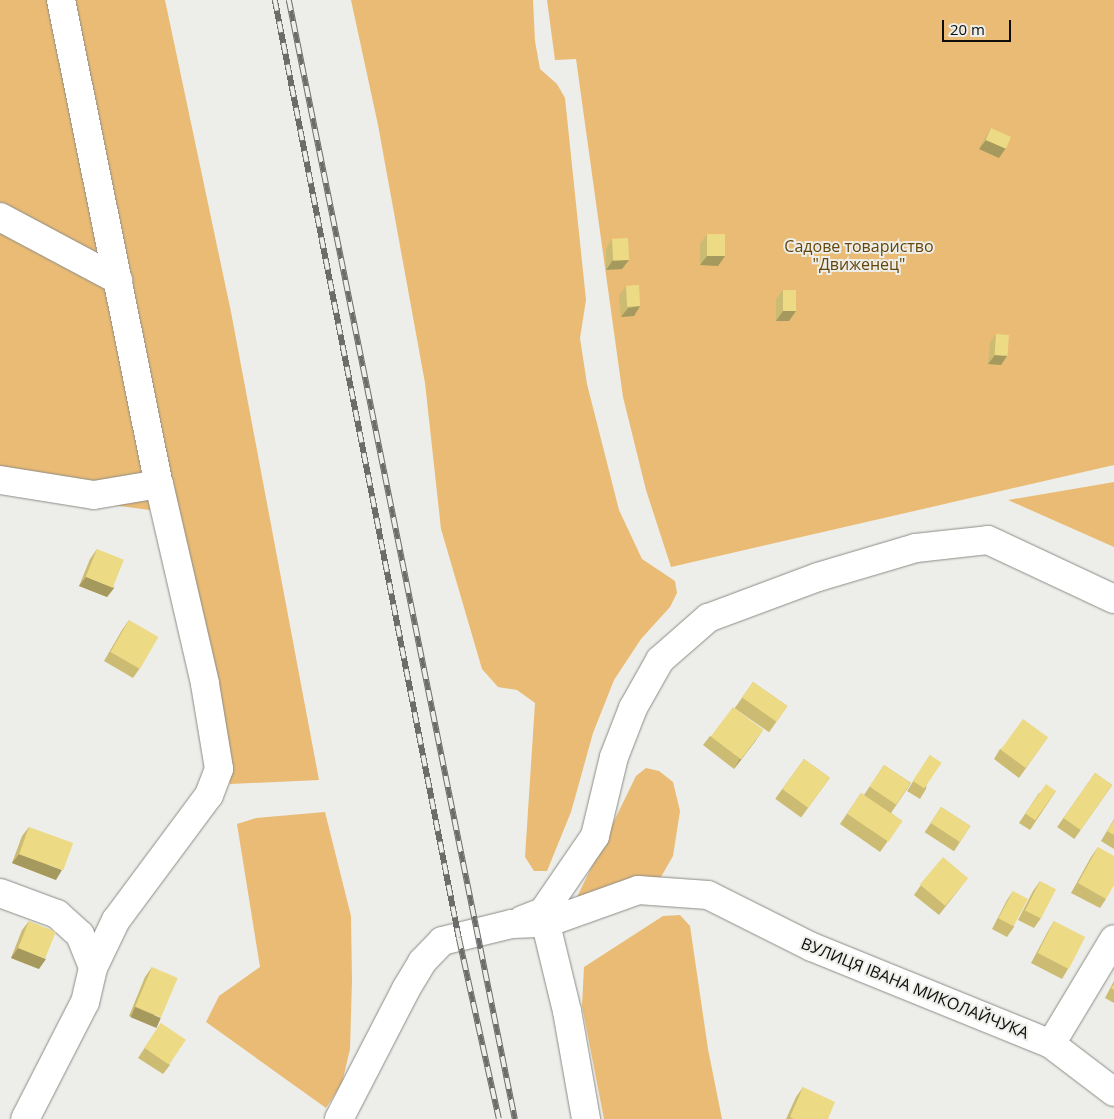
<!DOCTYPE html>
<meta charset="utf-8">
<style>
body{margin:0}
#map{position:relative;width:1114px;height:1119px;overflow:hidden;background:#edeee9;font-family:"Open Sans",sans-serif}
div>[style]{position:absolute}
[style*='--x']{left:calc(var(--x)*1px);top:calc(var(--y)*1px);width:calc(var(--w)*1px);rotate:calc(var(--a)*1deg)}
.green>*{inset:0;background:#e9bb75}
.roads{filter:drop-shadow(0 0 1px #8b8c87) drop-shadow(0 0 1px #8b8c87)}
.minor>*{height:28px;margin:-14px;padding:0 14px;transform-origin:14px;border-radius:14px;background:#fff}
.rail>*{height:5.5px;margin-top:-2.75px;transform-origin:0;background:repeating-linear-gradient(90deg,#edeee9 0 11px,#6c6d6a 0 22px);box-sizing:border-box;border-block:1px solid #6c6d6a}
.wall>*{inset:0;background:#ccbb72;transform-origin:0 0}
.shaded-wall>*{inset:0;background:#a6995d;transform-origin:0 0}
.building>*{inset:0;background:#edda85;transform-origin:0 0}
span{translate:-50% -50%;white-space:nowrap;text-align:center;line-height:1.15;-webkit-text-stroke:4px #edeee9;paint-order:stroke}
.park-label{font-size:16px;color:#65460a}
.street-label{font-size:16px;color:#0d0e0c}
.scale{position:absolute;left:942px;top:20px;width:69px;height:22px;box-sizing:border-box;border:2px solid #0d0e0c;border-top:0;padding-left:6px;font-size:15px;line-height:18px;white-space:nowrap;color:#0d0e0c;-webkit-text-stroke:4px #edeee9;paint-order:stroke}
</style>
<div id="map">
<div class="green">
<div style="clip-path:polygon(0 0,165px 0,231px 312px,319px 780px,230px 784px,172px 513px,0 490px)"></div>
<div style="clip-path:polygon(351px 0,533px 0,535px 41px,540px 69px,557px 84px,565px 98px,586px 300px,580px 338px,587px 384px,619px 510px,642px 559px,675px 581px,677px 593px,670px 607px,641px 639px,614px 680px,593px 733px,571px 812px,547px 871px,534px 871px,525px 857px,535px 703px,517px 690px,498px 687px,482px 669px,441px 529px,425px 383px,378px 125px)"></div>
<div style="clip-path:polygon(547px 0,1114px 0,1114px 465px,671px 567px,646px 490px,623px 397px,576px 59px,555px 60px)"></div>
<div style="clip-path:polygon(1114px 482px,1114px 547px,1008px 500px)"></div>
<div style="clip-path:polygon(646px 768px,659px 771px,673px 782px,680px 811px,673px 856px,658px 882px,575px 901px,636px 776px)"></div>
<div style="clip-path:polygon(325px 812px,351px 916px,352px 980px,350px 1049px,342px 1083px,326px 1108px,206px 1022px,219px 996px,260px 967px,237px 824px,256px 818px)"></div>
<div style="clip-path:polygon(680px 915px,690px 926px,708px 1049px,722px 1119px,604px 1119px,582px 1006px,584px 967px,663px 916px)"></div>
</div>
<div class="roads">
<div class="minor">
<div style="--x:61;--y:0;--w:494;--a:78.6"></div>
<div style="--x:159;--y:484;--w:205;--a:77"></div>
<div style="--x:205;--y:684;--w:86;--a:80.6"></div>
<div style="--x:219;--y:769;--w:28;--a:111"></div>
<div style="--x:209;--y:795;--w:156;--a:126.6"></div>
<div style="--x:116;--y:920;--w:53;--a:115.6"></div>
<div style="--x:0;--y:217;--w:134;--a:28.1"></div>
<div style="--x:0;--y:480;--w:95;--a:9.1"></div>
<div style="--x:94;--y:495;--w:66;--a:-9.6"></div>
<div style="--x:0;--y:893;--w:61;--a:20.2"></div>
<div style="--x:57;--y:914;--w:31;--a:42"></div>
<div style="--x:80;--y:935;--w:35;--a:68"></div>
<div style="--x:93;--y:968;--w:35;--a:103"></div>
<div style="--x:85;--y:1002;--w:131;--a:117.1"></div>
<div style="--x:543;--y:912;--w:102;--a:76.4"></div>
<div style="--x:567;--y:1011;--w:110;--a:80"></div>
<div style="--x:522;--y:920;--w:22;--a:-21"></div>
<div style="--x:543;--y:912;--w:92;--a:-55.6"></div>
<div style="--x:595;--y:836;--w:81;--a:-76.5"></div>
<div style="--x:614;--y:757;--w:53;--a:-68.8"></div>
<div style="--x:633;--y:708;--w:55;--a:-60.6"></div>
<div style="--x:660;--y:660;--w:64;--a:-41.2"></div>
<div style="--x:708;--y:618;--w:117;--a:-20.4"></div>
<div style="--x:818;--y:577;--w:102;--a:-16.5"></div>
<div style="--x:916;--y:548;--w:72;--a:-6.3"></div>
<div style="--x:988;--y:540;--w:139;--a:25.1"></div>
<div style="--x:1051;--y:1044;--w:122;--a:-59"></div>
<div style="--x:339;--y:1119;--w:146;--a:-62.7"></div>
<div style="--x:406;--y:989;--w:31;--a:-59"></div>
<div style="--x:422;--y:962;--w:29;--a:-46"></div>
<div style="--x:442;--y:941;--w:72;--a:-13.7"></div>
<div style="--x:512;--y:924;--w:34;--a:-2"></div>
<div style="--x:546;--y:923;--w:98;--a:-19.7"></div>
<div style="--x:638;--y:890;--w:70;--a:4.1"></div>
<div style="--x:708;--y:895;--w:116;--a:26.6"></div>
<div style="--x:812;--y:947;--w:258;--a:22.1"></div>
<div style="--x:1051;--y:1044;--w:79;--a:37.3"></div>
</div>
</div>
<div class="rail">
<div style="--x:275;--y:0;--w:956;--a:78.9"></div>
<div style="--x:459;--y:938;--w:185;--a:77.5"></div>
<div style="--x:289;--y:0;--w:1142;--a:78.58"></div>
</div>
<div class="wall">
<div style="clip-path:polygon(991px 128px,999px 158px,979px 149px,985px 138px)"></div>
<div style="clip-path:polygon(707px 234px,725px 256px,718px 266px,700px 265px,700px 244px)"></div>
<div style="clip-path:polygon(612px 239px,622px 269px,606px 270px,606px 249px)"></div>
<div style="clip-path:polygon(626px 286px,640px 306px,634px 316px,621px 317px,619px 296px)"></div>
<div style="clip-path:polygon(783px 290px,796px 311px,789px 321px,776px 321px,776px 299px)"></div>
<div style="clip-path:polygon(996px 334px,1007px 356px,1001px 365px,988px 364px,990px 343px)"></div>
<div style="clip-path:polygon(97px 549px,114px 588px,107px 597px,79px 586px,90px 559px)"></div>
<div style="clip-path:polygon(129px 620px,140px 668px,133px 678px,104px 661px,122px 630px)"></div>
<div style="left:753px;top:682px;width:42px;height:32px;rotate:35deg"></div>
<div style="clip-path:polygon(710px 736px,756px 740px,734px 769px,703px 745px)"></div>
<div style="clip-path:polygon(1048px 737px,1019px 778px,994px 759px,1000px 749px)"></div>
<div style="clip-path:polygon(930px 755px,926px 789px,920px 799px,907px 791px)"></div>
<div style="left:804px;top:759px;width:32px;height:49px;rotate:36deg"></div>
<div style="clip-path:polygon(884px 765px,911px 783px,891px 813px,902px 821px,880px 852px,840px 824px,861px 793px,864px 795px)"></div>
<div style="left:1095px;top:773px;width:21px;height:66px;rotate:35deg"></div>
<div style="clip-path:polygon(1056px 791px,1030px 830px,1019px 823px,1039px 793px)"></div>
<div style="left:941px;top:807px;width:35px;height:30px;rotate:33deg"></div>
<div style="clip-path:polygon(1114px 819px,1114px 849px,1101px 841px)"></div>
<div style="clip-path:polygon(29px 827px,56px 880px,12px 863px,22px 836px)"></div>
<div style="clip-path:polygon(1098px 847px,1106px 899px,1100px 908px,1071px 893px,1091px 857px)"></div>
<div style="clip-path:polygon(1040px 881px,1041px 918px,1034px 928px,1018px 920px,1033px 891px)"></div>
<div style="clip-path:polygon(921px 885px,961px 887px,939px 915px,914px 895px)"></div>
<div style="clip-path:polygon(1013px 891px,1014px 927px,1007px 937px,992px 929px,1007px 900px)"></div>
<div style="clip-path:polygon(29px 921px,39px 969px,11px 958px,22px 930px)"></div>
<div style="clip-path:polygon(1054px 921px,1068px 969px,1062px 979px,1031px 963px,1048px 931px)"></div>
<div style="clip-path:polygon(152px 967px,155px 1027px,129px 1016px,145px 977px)"></div>
<div style="clip-path:polygon(1114px 981px,1114px 1003px,1105px 998px)"></div>
<div style="clip-path:polygon(161px 1023px,170px 1065px,163px 1074px,138px 1058px)"></div>
<div style="clip-path:polygon(803px 1087px,828px 1119px,786px 1119px,796px 1097px)"></div>
</div>
<div class="shaded-wall">
<div style="clip-path:polygon(986px 140px,1006px 148px,999px 158px,979px 149px)"></div>
<div style="clip-path:polygon(707px 256px,725px 256px,718px 266px,700px 265px)"></div>
<div style="clip-path:polygon(613px 260px,629px 260px,622px 269px,606px 270px)"></div>
<div style="clip-path:polygon(640px 306px,634px 316px,621px 317px,628px 308px)"></div>
<div style="clip-path:polygon(783px 311px,796px 311px,789px 321px,776px 321px)"></div>
<div style="clip-path:polygon(995px 355px,1007px 356px,1001px 365px,988px 364px)"></div>
<div style="clip-path:polygon(86px 577px,114px 588px,107px 597px,79px 586px)"></div>
<div style="clip-path:polygon(763px 730px,756px 740px,734px 769px,740px 759px)"></div>
<div style="clip-path:polygon(19px 854px,62px 870px,56px 880px,12px 863px)"></div>
<div style="clip-path:polygon(18px 948px,46px 959px,39px 969px,11px 958px)"></div>
<div style="left:135px;top:1007px;width:28px;height:11px;rotate:23deg"></div>
</div>
<div class="building">
<div style="left:991px;top:128px;width:22px;height:13px;rotate:24deg"></div>
<div style="left:707px;top:234px;width:18px;height:22px"></div>
<div style="left:628px;top:238px;width:22px;height:16px;rotate:87deg"></div>
<div style="left:639px;top:285px;width:21px;height:13px;rotate:87deg"></div>
<div style="left:783px;top:290px;width:13px;height:21px"></div>
<div style="left:996px;top:334px;width:13px;height:21px;rotate:4deg"></div>
<div style="left:97px;top:549px;width:29px;height:30px;rotate:22deg"></div>
<div style="left:129px;top:620px;width:34px;height:37px;rotate:30deg"></div>
<div style="left:753px;top:682px;width:42px;height:19px;rotate:35deg"></div>
<div style="left:733px;top:707px;width:38px;height:37px;rotate:37deg"></div>
<div style="left:1023px;top:719px;width:31px;height:38px;rotate:36deg"></div>
<div style="left:930px;top:755px;width:14px;height:31px;rotate:34deg"></div>
<div style="left:804px;top:759px;width:32px;height:37px;rotate:36deg"></div>
<div style="left:884px;top:765px;width:32px;height:26px;rotate:34deg"></div>
<div style="left:1095px;top:773px;width:21px;height:55px;rotate:35deg"></div>
<div style="left:1046px;top:784px;width:12px;height:36px;rotate:35deg"></div>
<div style="left:861px;top:793px;width:50px;height:25px;rotate:34deg"></div>
<div style="left:941px;top:807px;width:35px;height:19px;rotate:33deg"></div>
<div style="clip-path:polygon(1114px 820px,1114px 835px,1107px 831px)"></div>
<div style="left:29px;top:827px;width:47px;height:29px;rotate:20deg"></div>
<div style="clip-path:polygon(1098px 847px,1114px 856px,1114px 885px,1106px 899px,1078px 883px)"></div>
<div style="left:943px;top:857px;width:33px;height:36px;rotate:40deg"></div>
<div style="left:1040px;top:881px;width:18px;height:33px;rotate:27deg"></div>
<div style="left:1013px;top:891px;width:17px;height:31px;rotate:28deg"></div>
<div style="left:29px;top:921px;width:29px;height:29px;rotate:22deg"></div>
<div style="left:1054px;top:921px;width:35px;height:36px;rotate:27deg"></div>
<div style="left:152px;top:967px;width:28px;height:43px;rotate:23deg"></div>
<div style="clip-path:polygon(1114px 984px,1114px 990px,1111px 988px)"></div>
<div style="left:161px;top:1023px;width:30px;height:30px;rotate:34deg"></div>
<div style="clip-path:polygon(803px 1087px,835px 1102px,828px 1119px,794px 1119px,790px 1117px)"></div>
</div>
<div class="park-label">
<span style="left:859px;top:255px">Садове товариство<br>"Движенец"</span>
</div>
<div class="street-label">
<span style="left:915px;top:988px;rotate:22deg">ВУЛИЦЯ ІВАНА МИКОЛАЙЧУКА</span>
</div>
<div class="scale">20 m</div>
</div>
